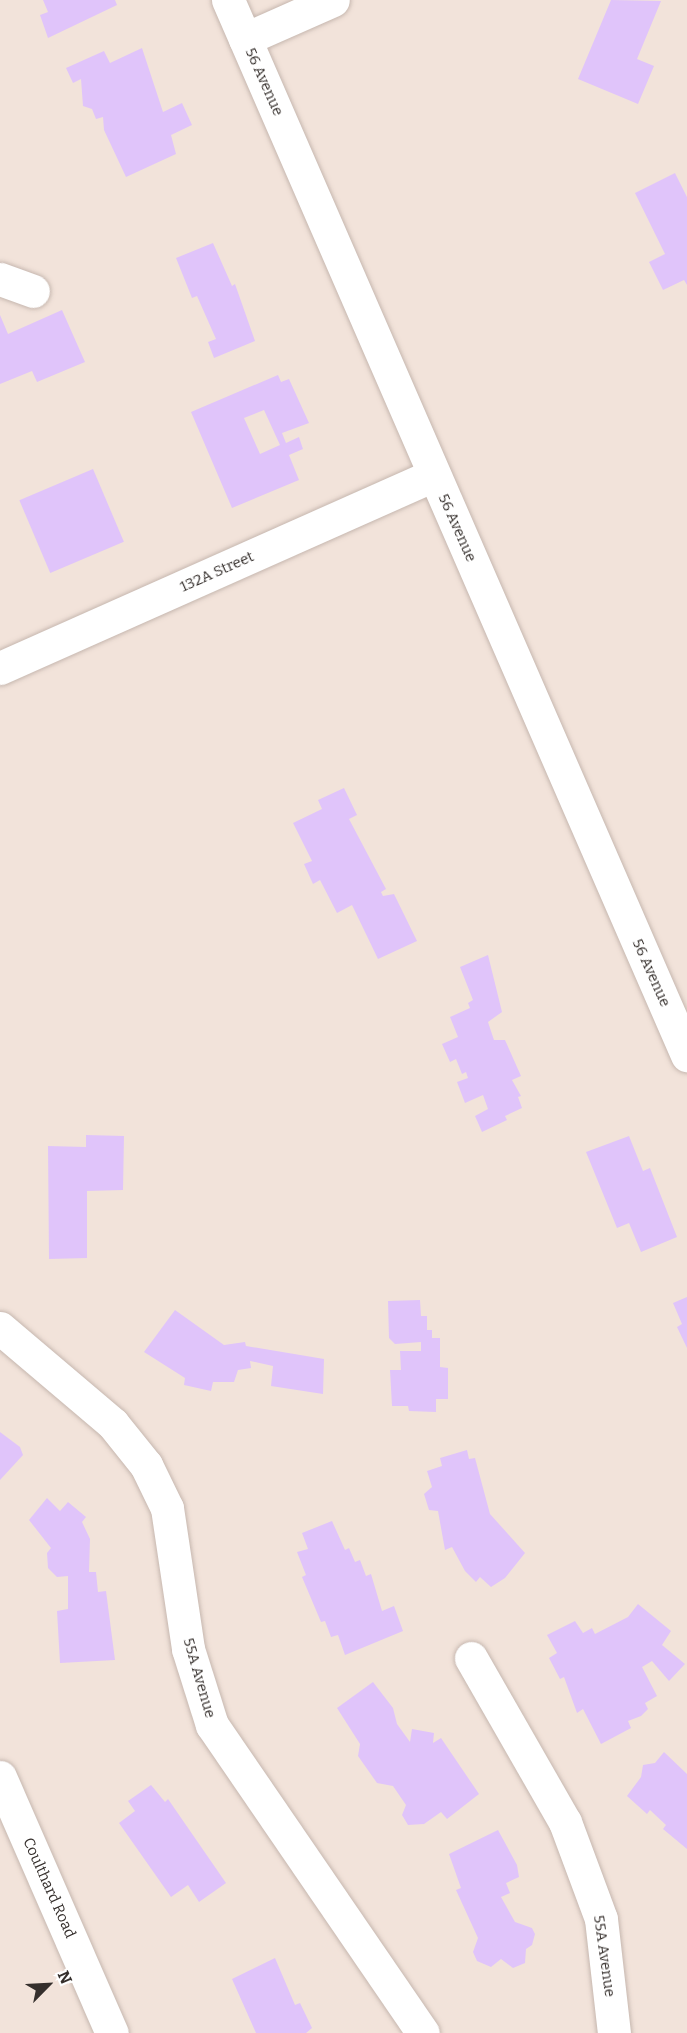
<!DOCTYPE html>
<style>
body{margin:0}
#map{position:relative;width:687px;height:2033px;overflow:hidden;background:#f2e3da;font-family:Bitter,serif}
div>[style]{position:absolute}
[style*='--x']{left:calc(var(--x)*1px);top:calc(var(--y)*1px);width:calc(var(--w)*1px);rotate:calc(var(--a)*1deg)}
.building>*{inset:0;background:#e0c4fa;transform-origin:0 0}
.roads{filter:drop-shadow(0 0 2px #c6b7af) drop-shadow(0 0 2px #c6b7af)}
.minor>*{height:33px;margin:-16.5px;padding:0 16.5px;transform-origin:16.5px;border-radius:16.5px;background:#fff}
span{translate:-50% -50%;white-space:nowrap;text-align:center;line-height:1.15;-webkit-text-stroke:4.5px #fff;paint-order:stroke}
.street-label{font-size:15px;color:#352f2c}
.north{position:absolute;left:18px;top:1955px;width:60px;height:60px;-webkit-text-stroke:4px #fff;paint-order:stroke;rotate:66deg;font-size:16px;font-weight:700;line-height:24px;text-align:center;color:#352f2c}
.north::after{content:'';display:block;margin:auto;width:21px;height:27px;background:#352f2c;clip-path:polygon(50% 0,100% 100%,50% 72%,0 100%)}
</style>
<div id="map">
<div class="building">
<div style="clip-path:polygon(43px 0,115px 0,117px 5px,48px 38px,40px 15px,48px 12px)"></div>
<div style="clip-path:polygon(611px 0,661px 1px,637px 59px,654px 66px,638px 104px,578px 79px)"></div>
<div style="clip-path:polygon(142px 48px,163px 112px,182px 103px,192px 125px,171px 135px,176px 154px,126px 177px,104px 130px,103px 117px,96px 119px,92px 109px,83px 106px,81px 79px,73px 83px,66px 68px,104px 51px,110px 63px)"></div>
<div style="clip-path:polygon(675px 173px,687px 197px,687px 285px,684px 280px,663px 290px,649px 262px,665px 254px,635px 193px)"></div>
<div style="clip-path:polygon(213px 243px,232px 286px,235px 284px,255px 341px,214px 358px,208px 342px,216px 339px,197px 296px,192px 298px,176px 258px)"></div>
<div style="clip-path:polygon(62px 310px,85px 362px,37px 382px,32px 371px,0 384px,0 315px,8px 334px)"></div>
<div style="clip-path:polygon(evenodd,278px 375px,281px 382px,289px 379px,309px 423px,282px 433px,286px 443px,299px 437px,303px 449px,289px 455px,299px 480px,232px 508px,191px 412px,278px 375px,264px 410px,280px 445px,260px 454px,244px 418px,264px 410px)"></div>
<div style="left:93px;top:469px;width:79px;height:80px;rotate:67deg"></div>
<div style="clip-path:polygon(344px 788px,357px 815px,349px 819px,386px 889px,381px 892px,383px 896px,394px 894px,417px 941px,378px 959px,352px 905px,337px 913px,320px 880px,313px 884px,304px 864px,312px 861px,293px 823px,322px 809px,318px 800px)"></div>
<div style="clip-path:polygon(488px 955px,502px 1012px,488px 1022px,494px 1040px,505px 1040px,521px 1076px,512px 1080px,521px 1096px,518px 1097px,522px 1108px,505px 1116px,507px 1120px,482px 1132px,475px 1116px,488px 1109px,483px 1095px,465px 1103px,457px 1082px,468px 1078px,466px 1072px,462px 1074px,456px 1059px,450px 1062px,442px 1044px,458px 1037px,450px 1017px,470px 1008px,468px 1003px,473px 1000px,460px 967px)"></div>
<div style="clip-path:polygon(86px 1135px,124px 1136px,123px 1190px,87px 1191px,87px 1258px,49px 1259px,48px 1146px,86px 1147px)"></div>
<div style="clip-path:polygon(629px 1136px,643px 1171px,650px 1168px,677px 1237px,641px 1252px,629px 1223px,617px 1228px,586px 1152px)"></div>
<div style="clip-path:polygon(687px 1297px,687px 1348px,677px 1327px,682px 1324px,673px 1303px)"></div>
<div style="clip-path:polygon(420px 1300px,421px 1316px,427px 1316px,427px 1330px,432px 1330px,432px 1338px,440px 1338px,440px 1367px,448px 1368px,448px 1399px,436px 1399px,436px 1412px,409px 1411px,408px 1406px,392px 1406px,390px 1370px,401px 1370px,400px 1351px,421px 1351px,421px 1342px,395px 1344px,389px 1338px,388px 1301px)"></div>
<div style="clip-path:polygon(175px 1310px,224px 1345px,245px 1342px,246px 1346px,324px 1359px,323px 1394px,271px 1386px,273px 1366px,250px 1361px,251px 1368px,238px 1370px,234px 1382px,213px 1382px,211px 1391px,184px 1385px,185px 1378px,144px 1352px)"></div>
<div style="clip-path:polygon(0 1432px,20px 1447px,23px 1455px,0 1480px)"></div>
<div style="clip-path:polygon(467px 1450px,469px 1459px,475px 1458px,490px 1514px,525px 1553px,505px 1578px,491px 1587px,480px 1577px,476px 1582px,465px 1571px,452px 1547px,445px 1550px,438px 1511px,429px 1510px,424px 1494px,432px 1487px,427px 1471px,442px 1466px,440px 1458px)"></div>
<div style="clip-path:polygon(47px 1498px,60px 1511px,68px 1502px,86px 1517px,82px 1522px,90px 1539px,89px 1572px,96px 1572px,98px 1592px,106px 1591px,115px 1660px,60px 1663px,57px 1611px,68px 1609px,68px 1576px,57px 1577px,48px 1568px,47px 1553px,51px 1548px,29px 1520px)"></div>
<div style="clip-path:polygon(332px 1521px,345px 1550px,349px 1548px,355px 1562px,360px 1560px,366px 1576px,371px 1574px,382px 1611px,394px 1606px,403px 1631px,345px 1655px,338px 1635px,331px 1637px,325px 1621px,321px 1622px,302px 1577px,306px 1575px,297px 1552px,308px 1549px,302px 1533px)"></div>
<div style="clip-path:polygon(638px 1604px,671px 1631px,662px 1645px,685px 1664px,669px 1681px,652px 1661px,642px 1667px,657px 1696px,645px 1703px,648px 1709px,641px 1716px,628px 1721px,631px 1728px,601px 1744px,583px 1709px,577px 1713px,564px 1677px,560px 1679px,549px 1658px,557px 1653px,547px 1635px,575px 1621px,583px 1633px,592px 1628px,595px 1634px,628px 1617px)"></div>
<div style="clip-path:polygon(373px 1682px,393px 1708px,397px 1724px,410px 1742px,412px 1729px,434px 1733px,433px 1743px,441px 1738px,479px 1794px,447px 1819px,441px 1812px,424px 1824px,408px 1825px,402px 1815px,406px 1805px,393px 1786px,377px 1783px,358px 1756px,360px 1744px,337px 1708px)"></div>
<div style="clip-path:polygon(664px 1752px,687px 1774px,687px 1849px,663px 1829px,666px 1825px,650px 1810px,647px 1814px,627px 1796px,641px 1777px,643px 1765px,655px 1763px)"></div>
<div style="clip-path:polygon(151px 1785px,165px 1802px,168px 1799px,226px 1883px,199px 1902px,188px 1885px,171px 1897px,119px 1823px,135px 1811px,128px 1801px)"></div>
<div style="clip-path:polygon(498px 1830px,517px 1865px,519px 1877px,506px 1883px,510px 1893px,501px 1897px,515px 1922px,532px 1928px,535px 1934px,532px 1945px,526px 1949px,525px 1963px,513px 1968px,501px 1959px,491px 1967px,477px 1961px,473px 1952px,478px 1938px,456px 1890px,461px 1888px,449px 1854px)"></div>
<div style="clip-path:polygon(275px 1958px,295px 2005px,300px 2003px,312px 2028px,306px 2033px,256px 2033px,232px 1979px)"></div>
</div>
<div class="roads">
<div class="minor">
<div style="--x:228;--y:0;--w:1151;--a:66.49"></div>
<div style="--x:245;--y:39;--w:96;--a:-23.9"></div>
<div style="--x:0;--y:279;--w:35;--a:20"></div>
<div style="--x:0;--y:668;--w:475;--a:-24"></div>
<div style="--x:0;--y:1328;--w:148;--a:40.3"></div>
<div style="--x:113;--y:1424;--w:53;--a:51.2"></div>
<div style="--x:146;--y:1465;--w:48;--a:64"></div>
<div style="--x:167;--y:1508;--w:143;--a:81.5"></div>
<div style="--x:188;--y:1649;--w:80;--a:72.5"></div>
<div style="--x:212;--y:1725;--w:373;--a:55.6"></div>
<div style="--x:471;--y:1658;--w:189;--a:60.2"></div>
<div style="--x:565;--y:1822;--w:103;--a:69.6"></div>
<div style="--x:601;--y:1919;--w:115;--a:83.5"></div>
<div style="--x:0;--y:1777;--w:279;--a:66.4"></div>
</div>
</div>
<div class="street-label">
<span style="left:264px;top:82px;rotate:66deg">56 Avenue</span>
<span style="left:457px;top:528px;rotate:66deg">56 Avenue</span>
<span style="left:217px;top:572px;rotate:-24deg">132A Street</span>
<span style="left:651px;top:973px;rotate:66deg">56 Avenue</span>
<span style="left:199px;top:1678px;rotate:74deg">55A Avenue</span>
<span style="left:49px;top:1888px;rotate:66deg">Coulthard Road</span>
<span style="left:604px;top:1956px;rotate:82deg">55A Avenue</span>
</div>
<div class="north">N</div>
</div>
